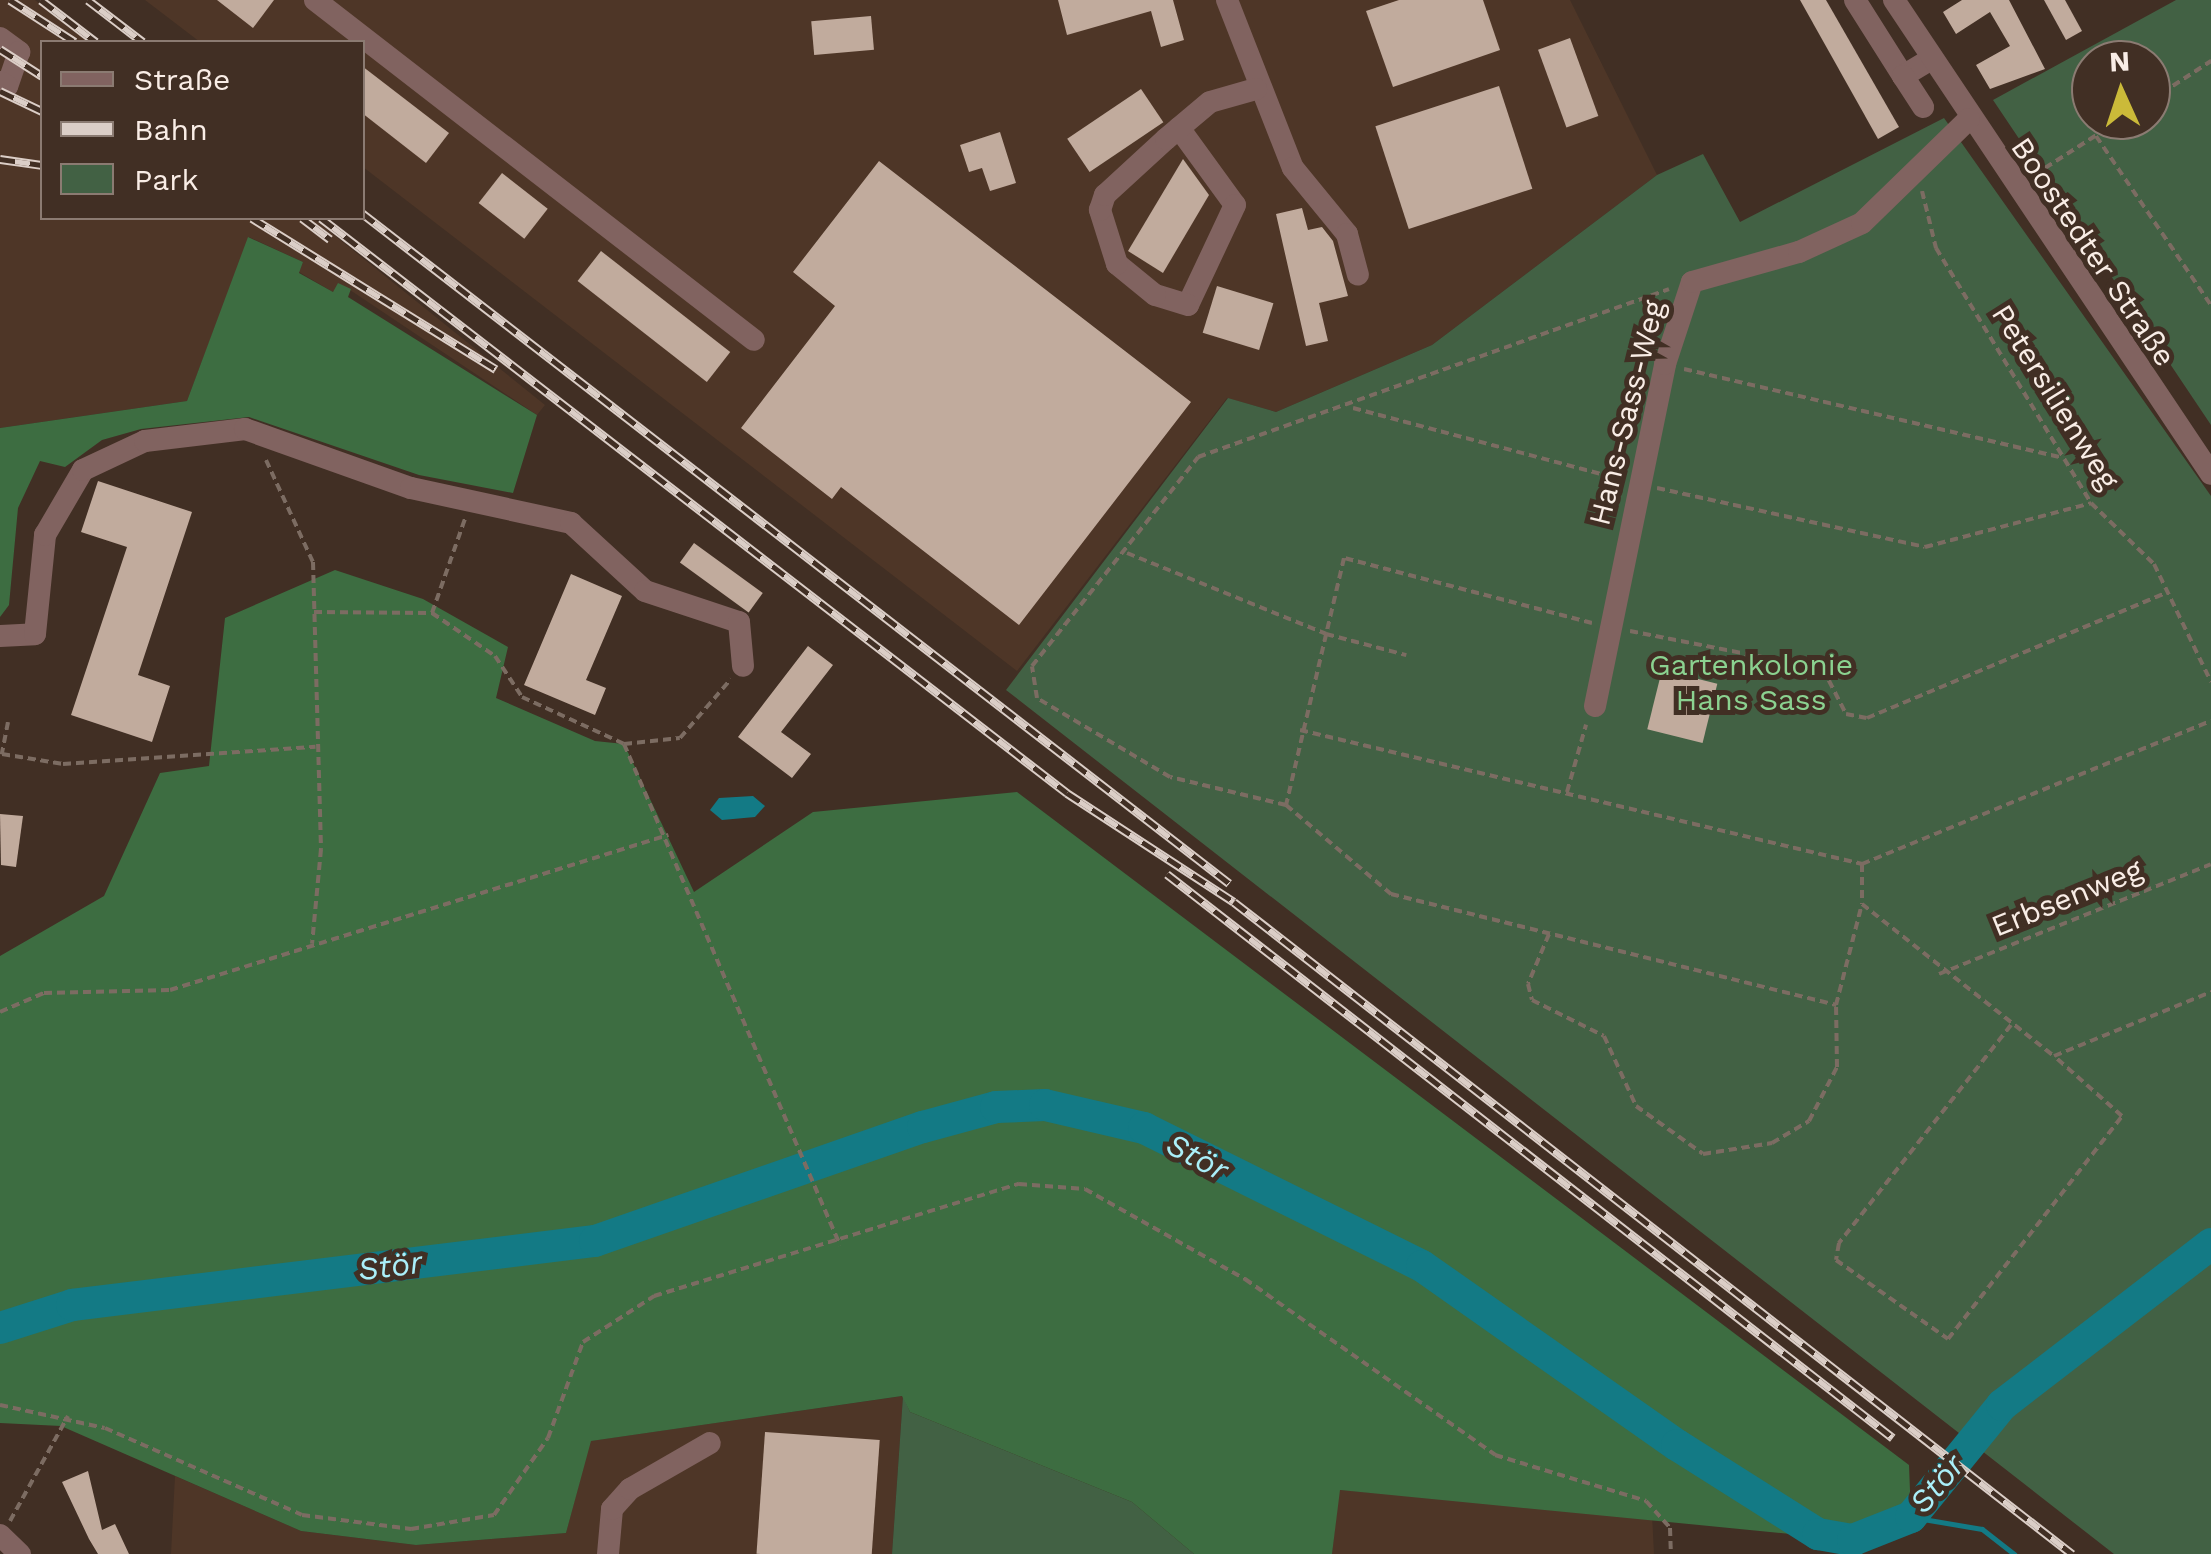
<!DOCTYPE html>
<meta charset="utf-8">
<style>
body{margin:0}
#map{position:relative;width:2211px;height:1554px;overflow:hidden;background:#412f24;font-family:"Work Sans",sans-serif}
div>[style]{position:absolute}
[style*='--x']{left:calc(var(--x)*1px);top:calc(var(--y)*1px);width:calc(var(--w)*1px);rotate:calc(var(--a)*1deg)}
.built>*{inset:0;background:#4e3627}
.green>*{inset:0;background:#426144}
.forest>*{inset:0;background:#3d6d41}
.water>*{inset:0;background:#137a85}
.stream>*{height:5px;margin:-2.5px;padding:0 2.5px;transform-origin:2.5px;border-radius:2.5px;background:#137a85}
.river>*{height:32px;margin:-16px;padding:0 16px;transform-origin:16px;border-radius:16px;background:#137a85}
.building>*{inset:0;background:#c1ab9d;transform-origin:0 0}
.path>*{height:4px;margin-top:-2px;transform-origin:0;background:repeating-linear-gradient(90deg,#7c6c62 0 8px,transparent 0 13px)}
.minor>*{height:22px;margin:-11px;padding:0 11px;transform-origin:11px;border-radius:11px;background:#816360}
.rail>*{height:9px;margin-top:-4.5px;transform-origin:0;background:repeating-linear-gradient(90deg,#412f24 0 15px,#dbcec7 0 30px);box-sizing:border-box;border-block:2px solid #dbcec7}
span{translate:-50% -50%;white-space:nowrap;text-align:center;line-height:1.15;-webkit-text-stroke:10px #412f24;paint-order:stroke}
.street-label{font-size:30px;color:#f9ede6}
.park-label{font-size:30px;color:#8bd290}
.water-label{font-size:32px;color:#aaeff9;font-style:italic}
.legend{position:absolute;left:40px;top:40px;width:325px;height:180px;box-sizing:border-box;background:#412f24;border:2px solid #8b7b72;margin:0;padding:12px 18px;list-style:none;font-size:30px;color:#f9ede6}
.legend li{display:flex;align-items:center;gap:20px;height:50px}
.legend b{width:50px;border:2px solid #8b7b72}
.north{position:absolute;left:2071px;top:40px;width:100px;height:100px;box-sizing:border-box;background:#412f24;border:2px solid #8b7b72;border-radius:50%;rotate:357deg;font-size:28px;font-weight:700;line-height:40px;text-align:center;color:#f9ede6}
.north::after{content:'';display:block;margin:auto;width:35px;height:45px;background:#cbba39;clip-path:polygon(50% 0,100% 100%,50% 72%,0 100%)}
</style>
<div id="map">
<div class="built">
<div style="clip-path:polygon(0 0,35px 0,89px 42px,42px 42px,42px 218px,313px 218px,545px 405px,537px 415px,350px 290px,333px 292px,299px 272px,303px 262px,249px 237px,187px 401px,0 428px)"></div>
<div style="clip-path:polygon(145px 0,1570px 0,1657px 175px,1432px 345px,1276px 412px,1227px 398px,1017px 671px,363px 167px,362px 42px,200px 42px)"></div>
<div style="clip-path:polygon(903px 1396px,892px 1554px,171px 1554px,175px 1476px,301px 1531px,416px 1545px,566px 1533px,590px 1441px)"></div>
<div style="clip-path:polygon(1339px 1490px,1652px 1514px,1654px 1554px,1332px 1554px)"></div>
</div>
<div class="green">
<div style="clip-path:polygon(evenodd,2176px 0,2211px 0,2211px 425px,1993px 100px,2176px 0,2151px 60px,2151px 120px,2091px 120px,2091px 60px,2151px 60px)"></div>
<div style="clip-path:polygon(1944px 118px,2211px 496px,2211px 1554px,2114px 1554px,1006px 690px,1228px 398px,1276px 412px,1432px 345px,1657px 175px,1703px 154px,1740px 222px)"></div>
<div style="clip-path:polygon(903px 1396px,910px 1412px,1132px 1502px,1194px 1554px,892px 1554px)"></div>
</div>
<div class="forest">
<div style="clip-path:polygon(248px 237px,303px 262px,299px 273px,333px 292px,338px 283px,351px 289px,348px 297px,537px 415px,513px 493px,419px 475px,249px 417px,141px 429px,102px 440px,65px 467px,40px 461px,18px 508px,9px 605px,0 617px,0 428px,187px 401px)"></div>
<div style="clip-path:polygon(335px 570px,423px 599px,508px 647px,496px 698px,595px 741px,624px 744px,694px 892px,813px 812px,1017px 792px,1909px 1465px,1911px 1517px,1853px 1540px,1340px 1490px,1332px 1554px,1194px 1554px,1132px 1502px,910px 1412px,902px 1396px,591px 1441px,566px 1533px,416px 1545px,301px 1531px,61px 1426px,0 1423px,0 956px,104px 896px,160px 773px,209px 766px,225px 618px)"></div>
</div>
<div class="water">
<div style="clip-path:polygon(753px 796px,765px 806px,755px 817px,722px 820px,710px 810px,719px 798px)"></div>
</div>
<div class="stream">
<div style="--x:1911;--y:1517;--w:72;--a:9.6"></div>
<div style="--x:1982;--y:1529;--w:41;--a:38"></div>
</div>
<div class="river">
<div style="--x:0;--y:1328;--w:76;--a:-17.7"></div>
<div style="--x:72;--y:1305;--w:527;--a:-6.98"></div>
<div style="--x:595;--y:1241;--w:347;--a:-19.2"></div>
<div style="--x:923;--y:1127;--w:76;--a:-15.3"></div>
<div style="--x:996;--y:1107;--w:49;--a:-2.3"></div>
<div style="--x:1045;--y:1105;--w:102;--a:13.1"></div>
<div style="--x:1144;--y:1128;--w:310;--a:26.4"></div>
<div style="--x:1422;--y:1266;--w:312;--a:35.1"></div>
<div style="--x:1677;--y:1445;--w:167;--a:32.3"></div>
<div style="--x:1818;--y:1534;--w:36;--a:10"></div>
<div style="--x:1853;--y:1540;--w:62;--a:-21.6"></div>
<div style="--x:1911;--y:1517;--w:144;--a:-50.9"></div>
<div style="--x:2002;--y:1405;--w:264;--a:-37.6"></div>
</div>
<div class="building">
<div style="clip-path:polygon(217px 0,274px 0,253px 28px)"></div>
<div style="clip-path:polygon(1058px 0,1173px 0,1184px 40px,1161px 47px,1151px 11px,1067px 35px)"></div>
<div style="clip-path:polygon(1399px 0,1483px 0,1500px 50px,1393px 87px,1366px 11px)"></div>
<div style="clip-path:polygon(1800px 0,1826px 0,1899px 127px,1878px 139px)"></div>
<div style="clip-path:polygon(1962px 0,2009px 0,2045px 69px,1990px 89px,1976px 65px,2010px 46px,1990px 12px,1956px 34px,1943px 12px)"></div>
<div style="clip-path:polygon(2044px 0,2065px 0,2082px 31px,2066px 40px)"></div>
<div style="left:871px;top:16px;width:34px;height:60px;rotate:85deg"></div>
<div style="left:1570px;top:38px;width:83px;height:34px;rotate:70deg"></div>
<div style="clip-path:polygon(362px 66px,449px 133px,426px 163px,362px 113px)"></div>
<div style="left:1499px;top:86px;width:108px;height:130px;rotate:72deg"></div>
<div style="left:1141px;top:89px;width:40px;height:89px;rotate:56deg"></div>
<div style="clip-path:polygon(1000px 132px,1016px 183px,990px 191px,982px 168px,969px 172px,960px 145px)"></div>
<div style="clip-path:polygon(1183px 159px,1209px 195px,1163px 273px,1128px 251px)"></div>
<div style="clip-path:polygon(879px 161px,1191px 402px,1019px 625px,841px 487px,832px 499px,741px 428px,835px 306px,793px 272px)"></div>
<div style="left:502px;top:173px;width:58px;height:38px;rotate:38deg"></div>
<div style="clip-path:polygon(1302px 208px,1308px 230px,1322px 227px,1333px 241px,1348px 296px,1319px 303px,1328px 341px,1306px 346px,1276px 214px)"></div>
<div style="left:601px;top:251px;width:164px;height:38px;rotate:38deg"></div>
<div style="left:1217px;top:286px;width:59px;height:49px;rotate:17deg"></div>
<div style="clip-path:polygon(98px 481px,192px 512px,138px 675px,170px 686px,152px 742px,71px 715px,127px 547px,81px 532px)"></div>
<div style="left:694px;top:543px;width:85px;height:24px;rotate:36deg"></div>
<div style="clip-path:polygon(571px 574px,622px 596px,586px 680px,606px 688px,595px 715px,524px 685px)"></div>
<div style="clip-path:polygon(808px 646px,833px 665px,781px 732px,811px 754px,792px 778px,738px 737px)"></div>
<div style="left:1662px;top:670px;width:57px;height:61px;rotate:14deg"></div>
<div style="clip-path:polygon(0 814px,23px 816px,16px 867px,1px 865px)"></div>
<div style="left:765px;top:1432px;width:115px;height:122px;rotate:4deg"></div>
<div style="clip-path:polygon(88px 1471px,102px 1530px,115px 1524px,129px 1554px,98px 1554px,89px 1539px,62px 1482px)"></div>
</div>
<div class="path">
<div style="--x:2151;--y:100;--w:72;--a:-33"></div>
<div style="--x:2096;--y:136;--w:204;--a:55.8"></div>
<div style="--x:2034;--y:175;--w:102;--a:-32.6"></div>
<div style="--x:1922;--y:191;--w:59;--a:76.2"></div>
<div style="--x:1936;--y:248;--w:298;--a:58.7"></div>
<div style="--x:2091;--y:503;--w:88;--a:44.1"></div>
<div style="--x:2154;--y:564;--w:131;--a:64.2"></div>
<div style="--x:1684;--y:369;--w:390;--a:13.2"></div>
<div style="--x:1353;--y:408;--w:280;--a:14.9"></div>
<div style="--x:266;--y:460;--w:112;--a:65.3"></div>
<div style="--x:313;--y:562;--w:287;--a:88.4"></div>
<div style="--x:321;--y:849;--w:95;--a:95.4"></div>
<div style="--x:1657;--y:488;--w:274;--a:12.4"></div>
<div style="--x:1925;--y:547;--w:172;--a:-14.8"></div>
<div style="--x:1127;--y:553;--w:215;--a:22.1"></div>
<div style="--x:1326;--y:634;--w:83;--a:14.7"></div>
<div style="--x:314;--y:612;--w:118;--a:0.5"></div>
<div style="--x:432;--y:613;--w:76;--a:34.3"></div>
<div style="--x:495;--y:656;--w:49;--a:56.6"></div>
<div style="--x:522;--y:697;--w:112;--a:24.7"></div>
<div style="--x:624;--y:744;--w:56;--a:-6.1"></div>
<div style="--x:680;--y:738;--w:78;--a:-49.2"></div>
<div style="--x:432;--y:613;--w:100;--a:-70.7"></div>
<div style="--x:1592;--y:623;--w:256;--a:-165.3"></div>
<div style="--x:1344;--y:558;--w:254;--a:103.2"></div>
<div style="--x:1286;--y:805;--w:138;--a:40.3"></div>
<div style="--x:1391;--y:894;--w:459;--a:14"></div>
<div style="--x:1836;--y:1005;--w:104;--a:-75.6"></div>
<div style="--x:1630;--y:631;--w:197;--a:11.1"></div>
<div style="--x:1823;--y:669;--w:51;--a:62.9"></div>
<div style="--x:1846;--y:714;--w:21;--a:11"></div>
<div style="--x:1867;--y:718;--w:326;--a:-22.7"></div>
<div style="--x:8;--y:722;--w:33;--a:101"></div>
<div style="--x:2;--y:754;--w:62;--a:9.3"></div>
<div style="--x:63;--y:764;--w:253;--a:-3.9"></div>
<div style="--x:1300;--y:730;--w:578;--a:13.41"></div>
<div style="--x:1862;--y:864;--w:377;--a:-22.3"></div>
<div style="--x:624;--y:744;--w:546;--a:66.68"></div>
<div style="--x:1567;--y:792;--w:70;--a:-74.2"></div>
<div style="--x:1286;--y:805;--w:119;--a:-166.4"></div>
<div style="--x:1170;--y:777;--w:155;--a:-149.3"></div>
<div style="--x:1037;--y:698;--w:32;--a:-99"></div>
<div style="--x:1032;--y:666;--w:267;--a:-51.5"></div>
<div style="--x:1198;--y:457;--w:500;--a:-19.63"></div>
<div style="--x:1862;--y:864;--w:40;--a:90"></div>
<div style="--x:1862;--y:904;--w:245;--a:38.4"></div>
<div style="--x:2054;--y:1056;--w:170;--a:-22.2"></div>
<div style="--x:1549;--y:934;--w:54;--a:112.8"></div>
<div style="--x:1528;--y:984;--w:16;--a:76"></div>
<div style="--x:1532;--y:1000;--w:80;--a:26.6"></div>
<div style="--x:1604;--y:1036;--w:77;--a:65.4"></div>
<div style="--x:1636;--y:1106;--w:82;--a:35.6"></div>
<div style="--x:1703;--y:1154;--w:70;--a:-9.1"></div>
<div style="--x:1772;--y:1143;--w:43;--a:-30.7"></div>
<div style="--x:1809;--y:1121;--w:61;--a:-62.6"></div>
<div style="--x:1837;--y:1067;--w:62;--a:-90.9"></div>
<div style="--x:1939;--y:974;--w:293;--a:-22"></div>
<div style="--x:0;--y:1012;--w:48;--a:-23.4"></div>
<div style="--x:44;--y:993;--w:126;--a:-1.4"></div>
<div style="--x:170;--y:990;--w:522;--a:-17.29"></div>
<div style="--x:2011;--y:1025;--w:278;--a:128.3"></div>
<div style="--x:1839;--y:1243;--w:17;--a:100"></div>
<div style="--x:1836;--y:1260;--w:137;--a:35.2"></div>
<div style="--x:1948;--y:1339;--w:283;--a:-52"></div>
<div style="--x:2122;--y:1116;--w:91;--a:-138.6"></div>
<div style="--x:0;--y:1405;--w:107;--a:12.4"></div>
<div style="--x:105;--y:1428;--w:215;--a:23.8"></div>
<div style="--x:302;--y:1515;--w:110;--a:7.3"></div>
<div style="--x:411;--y:1529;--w:84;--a:-9.6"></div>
<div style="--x:494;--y:1515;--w:94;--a:-55"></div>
<div style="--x:548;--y:1438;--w:102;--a:-70"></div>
<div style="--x:583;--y:1342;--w:85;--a:-32.9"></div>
<div style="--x:654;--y:1296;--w:382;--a:-17.1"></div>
<div style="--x:1019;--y:1184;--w:66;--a:4.3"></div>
<div style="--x:1085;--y:1189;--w:184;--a:29.4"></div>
<div style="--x:1245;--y:1279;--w:306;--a:35.1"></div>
<div style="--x:1495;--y:1455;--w:158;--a:16.9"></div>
<div style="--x:1646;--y:1501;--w:36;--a:48"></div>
<div style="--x:1670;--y:1528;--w:26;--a:88"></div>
<div style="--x:10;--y:1521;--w:120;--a:-61.1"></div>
</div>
<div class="minor">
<div style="--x:315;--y:0;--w:555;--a:37.76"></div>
<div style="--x:1227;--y:0;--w:180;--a:68.6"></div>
<div style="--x:1293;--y:168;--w:85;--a:50.7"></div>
<div style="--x:1347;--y:234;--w:42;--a:75"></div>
<div style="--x:1855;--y:0;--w:90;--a:57.7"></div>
<div style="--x:1903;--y:76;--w:31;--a:-31"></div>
<div style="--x:1894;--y:0;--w:570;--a:56.23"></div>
<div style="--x:0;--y:38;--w:24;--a:36"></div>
<div style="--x:19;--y:52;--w:36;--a:109"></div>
<div style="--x:7;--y:86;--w:8;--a:-150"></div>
<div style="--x:1903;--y:76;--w:37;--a:57"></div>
<div style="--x:1179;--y:128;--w:95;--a:54"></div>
<div style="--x:1235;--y:205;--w:110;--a:115.2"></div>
<div style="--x:1188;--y:305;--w:34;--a:-163"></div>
<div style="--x:1155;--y:295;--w:49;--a:-140.8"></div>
<div style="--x:1117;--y:264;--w:57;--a:-107.5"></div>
<div style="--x:1100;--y:210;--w:16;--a:-72"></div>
<div style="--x:1105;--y:195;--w:83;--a:-42.6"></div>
<div style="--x:1166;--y:139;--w:57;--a:-40.1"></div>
<div style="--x:1210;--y:102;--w:48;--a:-15.8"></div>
<div style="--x:0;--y:636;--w:35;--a:-3"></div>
<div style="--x:35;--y:634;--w:100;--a:-84.2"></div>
<div style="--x:45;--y:535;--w:75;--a:-59.7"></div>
<div style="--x:83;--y:470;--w:68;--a:-25.1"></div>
<div style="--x:145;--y:441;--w:101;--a:-6.8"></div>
<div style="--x:245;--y:429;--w:176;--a:19.6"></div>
<div style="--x:411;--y:488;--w:164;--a:12.3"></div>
<div style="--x:571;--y:523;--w:100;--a:42.6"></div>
<div style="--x:645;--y:591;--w:99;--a:18.3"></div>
<div style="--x:739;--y:622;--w:44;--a:84.8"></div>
<div style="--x:1595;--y:706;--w:349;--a:-78.4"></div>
<div style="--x:1665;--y:364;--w:86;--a:-71.8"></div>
<div style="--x:1692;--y:282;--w:111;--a:-15.7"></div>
<div style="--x:1799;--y:252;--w:69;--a:-24.7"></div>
<div style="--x:1862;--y:223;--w:149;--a:-44.2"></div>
<div style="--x:0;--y:1535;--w:28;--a:44"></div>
<div style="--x:608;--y:1554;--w:45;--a:-84.9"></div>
<div style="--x:612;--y:1509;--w:27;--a:-48"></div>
<div style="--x:630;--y:1489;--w:92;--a:-29.9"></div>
</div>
<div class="rail">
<div style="--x:10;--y:0;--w:77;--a:32.9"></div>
<div style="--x:41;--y:0;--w:69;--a:37.4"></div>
<div style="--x:88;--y:0;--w:69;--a:37.4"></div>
<div style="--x:0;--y:49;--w:50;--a:32.7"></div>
<div style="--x:0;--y:91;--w:47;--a:25.5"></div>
<div style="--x:0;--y:159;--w:42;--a:8.1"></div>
<div style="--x:362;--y:213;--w:1096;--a:37.7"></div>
<div style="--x:252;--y:218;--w:287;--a:31.8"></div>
<div style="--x:302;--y:218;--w:35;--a:37"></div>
<div style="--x:321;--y:218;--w:942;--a:37.62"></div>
<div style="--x:1067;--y:793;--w:199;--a:33.1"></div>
<div style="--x:1234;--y:902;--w:1062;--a:37.88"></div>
<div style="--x:1167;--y:874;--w:919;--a:37.84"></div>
</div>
<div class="street-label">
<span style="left:2093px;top:252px;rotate:56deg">Boostedter Straße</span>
<span style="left:2055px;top:397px;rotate:58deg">Petersilienweg</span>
<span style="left:1627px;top:413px;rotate:-76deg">Hans-Sass-Weg</span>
<span style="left:2067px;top:898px;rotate:-22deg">Erbsenweg</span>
</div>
<div class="park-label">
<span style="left:1751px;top:682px">Gartenkolonie<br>Hans Sass</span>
</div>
<div class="water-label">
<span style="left:1197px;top:1157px;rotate:28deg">Stör</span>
<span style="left:390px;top:1266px;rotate:-7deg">Stör</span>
<span style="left:1937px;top:1484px;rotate:-50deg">Stör</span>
</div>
<ul class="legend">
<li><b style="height:12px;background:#816360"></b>Straße</li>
<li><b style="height:12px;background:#dbcec7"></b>Bahn</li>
<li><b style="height:28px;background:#426144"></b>Park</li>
</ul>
<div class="north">N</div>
</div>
